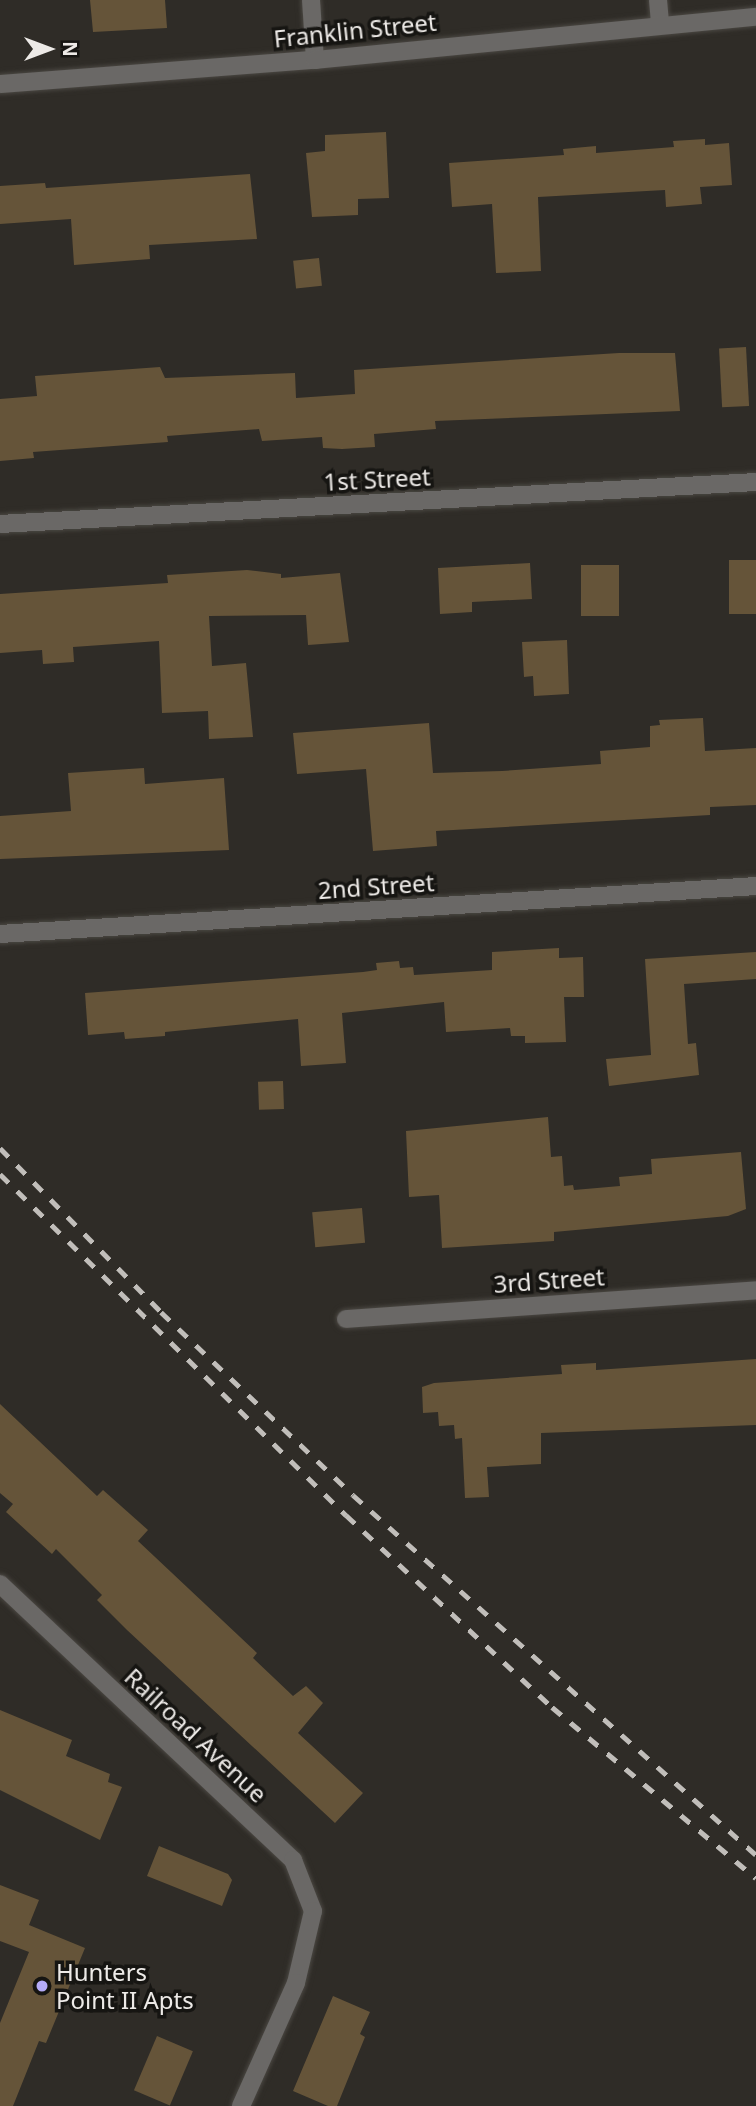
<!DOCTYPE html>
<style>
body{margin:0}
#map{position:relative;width:756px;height:2106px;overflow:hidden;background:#2f2c27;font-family:"Noto Sans",sans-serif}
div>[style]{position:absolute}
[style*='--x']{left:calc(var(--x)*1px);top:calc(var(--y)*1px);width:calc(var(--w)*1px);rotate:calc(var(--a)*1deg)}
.building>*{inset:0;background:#655439;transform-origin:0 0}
.roads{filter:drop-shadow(0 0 2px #4a4742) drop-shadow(0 0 2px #4a4742)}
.street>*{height:18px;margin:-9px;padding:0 9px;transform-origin:9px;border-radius:9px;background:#6a6866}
.rail>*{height:5px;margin-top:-2.5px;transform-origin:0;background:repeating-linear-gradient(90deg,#c1beba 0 12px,transparent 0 24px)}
.dots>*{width:19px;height:19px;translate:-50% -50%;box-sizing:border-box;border:4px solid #161512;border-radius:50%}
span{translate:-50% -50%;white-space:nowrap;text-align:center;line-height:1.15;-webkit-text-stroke:7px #161512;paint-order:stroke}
.street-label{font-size:24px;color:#edeae7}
.poi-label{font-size:24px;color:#edeae7}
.left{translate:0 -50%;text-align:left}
.north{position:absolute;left:14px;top:14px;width:70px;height:70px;-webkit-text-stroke:5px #161512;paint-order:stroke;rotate:90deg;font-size:19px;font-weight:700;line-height:28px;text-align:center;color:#edeae7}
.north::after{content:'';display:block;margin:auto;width:24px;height:32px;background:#edeae7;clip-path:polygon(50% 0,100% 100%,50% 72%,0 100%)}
</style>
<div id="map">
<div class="building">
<div style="clip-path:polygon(90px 0,165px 0,167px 28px,93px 32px)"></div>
<div style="clip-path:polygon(386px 132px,389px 198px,358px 199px,358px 215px,312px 217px,306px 153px,325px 151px,325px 135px)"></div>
<div style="clip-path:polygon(705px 139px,705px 145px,729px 143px,732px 185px,700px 187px,702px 204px,666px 207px,665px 190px,538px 197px,541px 271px,496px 273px,492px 204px,452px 207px,449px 163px,564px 155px,563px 149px,596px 146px,596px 153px,674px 147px,673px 141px)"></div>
<div style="clip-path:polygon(250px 174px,257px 239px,149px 245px,150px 259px,74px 265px,71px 219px,0 224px,0 186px,45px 183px,46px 188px)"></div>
<div style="left:319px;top:258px;width:28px;height:26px;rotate:84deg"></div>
<div style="left:746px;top:347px;width:59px;height:27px;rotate:87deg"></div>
<div style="clip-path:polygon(619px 353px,675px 353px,680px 411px,435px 421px,436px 429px,374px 434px,375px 447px,342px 449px,323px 448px,322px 437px,262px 441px,259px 429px,167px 436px,168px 442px,33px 452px,34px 458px,0 461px,0 399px,37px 396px,35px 376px,160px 367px,165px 378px,295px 373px,296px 398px,355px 394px,354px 370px)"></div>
<div style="left:729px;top:560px;width:27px;height:54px"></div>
<div style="clip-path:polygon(530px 563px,532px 599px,472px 602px,472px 612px,440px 614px,438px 568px)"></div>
<div style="left:619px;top:565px;width:51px;height:38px;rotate:90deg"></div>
<div style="clip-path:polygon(247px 570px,281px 574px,281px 578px,340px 573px,349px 642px,308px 645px,306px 615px,209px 616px,212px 666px,246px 663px,253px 737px,209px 739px,208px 711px,162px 713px,159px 641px,73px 647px,74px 662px,43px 664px,42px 650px,0 653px,0 594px,168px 583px,167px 575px)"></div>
<div style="clip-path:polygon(567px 640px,569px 694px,534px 696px,533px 676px,524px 677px,522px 642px)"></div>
<div style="clip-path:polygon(703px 718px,705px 751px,756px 748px,756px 805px,710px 807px,710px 815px,436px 831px,437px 846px,373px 851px,366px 769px,297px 774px,293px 733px,429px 723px,433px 773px,502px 771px,601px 764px,600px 751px,650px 747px,650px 726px,660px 725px,659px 720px)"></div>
<div style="clip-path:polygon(144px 768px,145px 784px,224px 778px,229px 850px,0 859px,0 816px,71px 811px,68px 773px)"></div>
<div style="clip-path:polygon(559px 948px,559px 958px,583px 957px,584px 997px,564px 997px,566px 1042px,525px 1043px,525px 1036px,511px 1036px,510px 1028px,446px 1032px,444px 1002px,342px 1013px,346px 1063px,301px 1066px,298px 1019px,165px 1032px,165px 1036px,125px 1039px,124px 1032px,88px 1035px,85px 993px,363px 972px,377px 970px,376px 963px,399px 961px,400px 968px,413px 967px,414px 975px,492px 970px,492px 952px)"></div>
<div style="clip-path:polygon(756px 952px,756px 979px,684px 984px,688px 1044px,696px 1043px,699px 1075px,609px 1086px,606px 1059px,651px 1055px,645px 959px)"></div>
<div style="left:283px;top:1081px;width:28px;height:25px;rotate:88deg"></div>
<div style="clip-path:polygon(548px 1117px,551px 1157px,562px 1156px,564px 1186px,573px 1185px,574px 1190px,620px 1186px,619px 1177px,652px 1174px,651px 1159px,741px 1152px,746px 1209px,728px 1216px,554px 1232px,554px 1241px,442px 1248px,439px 1195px,409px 1197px,406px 1131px)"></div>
<div style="left:362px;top:1208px;width:35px;height:50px;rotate:85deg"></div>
<div style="clip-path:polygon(756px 1359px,756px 1425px,541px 1433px,541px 1464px,487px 1467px,489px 1497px,465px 1498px,462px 1438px,455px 1439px,454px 1425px,439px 1426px,438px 1412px,423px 1413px,422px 1387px,434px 1383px,562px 1374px,561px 1365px,596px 1363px,596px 1370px)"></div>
<div style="clip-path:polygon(0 1404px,97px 1496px,103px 1490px,148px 1530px,138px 1541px,257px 1653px,253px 1658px,293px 1696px,306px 1686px,323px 1703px,298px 1733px,363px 1793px,335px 1823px,127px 1630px,97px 1600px,102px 1595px,56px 1549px,52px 1554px,6px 1512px,13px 1504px,0 1493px)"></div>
<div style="clip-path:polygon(0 1710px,72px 1740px,66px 1756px,110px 1774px,108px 1782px,122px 1787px,100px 1840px,0 1790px)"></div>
<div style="clip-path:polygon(159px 1846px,228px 1874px,232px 1880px,222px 1906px,147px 1876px)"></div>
<div style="clip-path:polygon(0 1885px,39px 1900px,29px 1925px,85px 1948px,46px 2043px,39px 2041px,13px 2106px,0 2106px,0 2023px,29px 1952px,0 1941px)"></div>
<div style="clip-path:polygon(333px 1996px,370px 2012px,360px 2034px,365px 2037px,337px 2106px,328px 2106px,293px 2091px)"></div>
<div style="left:157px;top:2036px;width:39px;height:59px;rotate:23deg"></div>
</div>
<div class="roads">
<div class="street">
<div style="--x:311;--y:0;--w:60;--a:86.2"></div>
<div style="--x:658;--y:0;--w:24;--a:85"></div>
<div style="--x:0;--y:84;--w:316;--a:-4.4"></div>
<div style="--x:315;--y:60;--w:443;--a:-5.6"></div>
<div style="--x:0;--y:524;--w:757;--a:-3.18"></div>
<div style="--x:0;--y:934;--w:758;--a:-3.63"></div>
<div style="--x:346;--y:1319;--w:411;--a:-4"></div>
<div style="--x:0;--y:1584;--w:403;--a:43.3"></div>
<div style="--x:293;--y:1860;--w:55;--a:68.6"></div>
<div style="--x:313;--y:1911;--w:74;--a:103.3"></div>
<div style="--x:296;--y:1983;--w:135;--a:114.1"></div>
</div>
</div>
<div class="rail">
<div style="--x:0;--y:1148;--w:230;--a:45.5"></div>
<div style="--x:161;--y:1312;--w:265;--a:43.6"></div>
<div style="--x:353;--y:1495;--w:540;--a:41.77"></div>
<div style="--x:0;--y:1174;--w:486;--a:44.6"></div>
<div style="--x:346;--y:1515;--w:282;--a:43"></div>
<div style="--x:552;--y:1707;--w:266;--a:40"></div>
</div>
<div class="dots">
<div style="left:42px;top:1986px;background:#b5acf9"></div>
</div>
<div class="street-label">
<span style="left:355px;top:30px;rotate:-6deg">Franklin Street</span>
<span style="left:377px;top:479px;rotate:-3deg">1st Street</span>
<span style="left:376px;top:886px;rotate:-4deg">2nd Street</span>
<span style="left:549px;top:1280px;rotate:-4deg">3rd Street</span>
<span style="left:196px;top:1735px;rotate:43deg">Railroad Avenue</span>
</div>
<div class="poi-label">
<span class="left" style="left:56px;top:1986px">Hunters<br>Point II Apts</span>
</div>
<div class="north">N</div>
</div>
